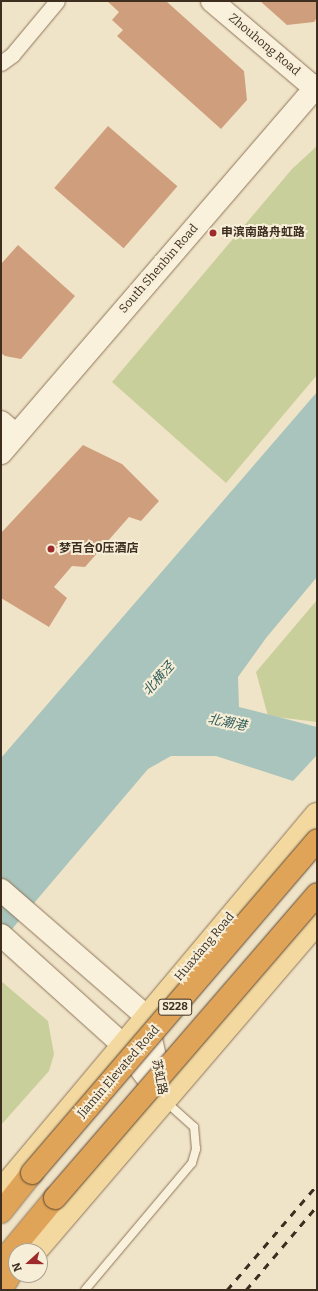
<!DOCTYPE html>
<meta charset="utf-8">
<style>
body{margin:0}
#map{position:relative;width:318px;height:1291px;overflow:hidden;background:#f0e4c8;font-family:Bitter,"Noto Sans SC",serif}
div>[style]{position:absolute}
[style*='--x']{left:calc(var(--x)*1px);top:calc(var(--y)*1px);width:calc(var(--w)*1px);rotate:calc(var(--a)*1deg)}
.green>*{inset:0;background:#c9cf9b}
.water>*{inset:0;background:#a9c4bc}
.building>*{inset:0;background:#cf9f7d;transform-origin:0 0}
.roads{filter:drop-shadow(0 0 1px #8d765c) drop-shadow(0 0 1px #8d765c)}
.lane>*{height:8px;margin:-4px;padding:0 4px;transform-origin:4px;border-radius:4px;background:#faf1dc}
.street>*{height:15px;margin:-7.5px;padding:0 7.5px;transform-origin:7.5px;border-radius:7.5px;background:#faf1dc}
.secondary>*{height:22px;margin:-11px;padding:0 11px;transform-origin:11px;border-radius:11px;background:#faf1dc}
.primary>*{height:22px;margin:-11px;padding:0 11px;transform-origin:11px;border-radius:11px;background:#f3d9a0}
.highway>*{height:22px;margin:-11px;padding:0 11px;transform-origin:11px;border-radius:11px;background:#e0a458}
.rail>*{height:3px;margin-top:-1.5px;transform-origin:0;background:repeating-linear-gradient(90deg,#3d2e20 0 7px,transparent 0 14px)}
.bridges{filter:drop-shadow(0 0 1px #5b4430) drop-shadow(0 0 1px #5b4430)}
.highway-bridge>*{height:22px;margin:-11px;padding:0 11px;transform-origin:11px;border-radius:11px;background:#e0a458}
.dots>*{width:11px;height:11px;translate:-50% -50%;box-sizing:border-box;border:2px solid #f7eed8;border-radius:50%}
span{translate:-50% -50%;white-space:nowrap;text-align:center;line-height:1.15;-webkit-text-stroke:4px #f7eed8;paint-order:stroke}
.shield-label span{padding:1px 3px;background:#f7eed8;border:1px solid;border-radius:3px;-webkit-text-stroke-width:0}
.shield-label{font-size:11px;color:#3d2e20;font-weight:700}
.street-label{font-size:12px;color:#3d2e20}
.poi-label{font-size:12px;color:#3d2e20;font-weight:700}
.left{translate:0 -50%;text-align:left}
.water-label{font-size:13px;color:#2f5d5a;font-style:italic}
.frame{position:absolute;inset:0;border:2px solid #3d2e20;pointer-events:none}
.north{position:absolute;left:8px;top:1243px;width:40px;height:40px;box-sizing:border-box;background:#f7eed8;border:1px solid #ada18e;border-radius:50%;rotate:249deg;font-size:11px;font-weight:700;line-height:16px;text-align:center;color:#3d2e20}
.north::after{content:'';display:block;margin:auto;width:14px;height:18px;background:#9e2a2b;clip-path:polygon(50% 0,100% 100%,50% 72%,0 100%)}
</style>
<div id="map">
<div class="green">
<div style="clip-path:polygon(317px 146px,317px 375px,226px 483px,112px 382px,292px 169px)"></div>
<div style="clip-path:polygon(317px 600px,317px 722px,268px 716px,256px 672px)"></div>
<div style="clip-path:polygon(1px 981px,48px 1021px,54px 1054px,49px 1071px,1px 1125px)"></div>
</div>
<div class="water">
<div style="clip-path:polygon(317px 392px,317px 577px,266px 638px,238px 677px,239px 707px,317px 727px,317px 755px,293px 781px,216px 756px,171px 756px,148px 769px,1px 942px,1px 758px)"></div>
</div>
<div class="building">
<div style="clip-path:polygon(107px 1px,166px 1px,244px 71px,247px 100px,221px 129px,117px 36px,123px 30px,112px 20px,119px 12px)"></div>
<div style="clip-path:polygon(260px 1px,317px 1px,317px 18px,314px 22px,287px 25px)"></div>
<div style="left:108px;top:126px;width:92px;height:82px;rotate:41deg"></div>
<div style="clip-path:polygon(18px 245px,75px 296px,21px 359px,5px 356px,1px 353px,1px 264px)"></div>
<div style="clip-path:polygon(83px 445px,122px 464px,159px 501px,141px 521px,129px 517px,85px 567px,72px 566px,54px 587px,67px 598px,49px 627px,1px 598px,1px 533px)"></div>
</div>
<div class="roads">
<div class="lane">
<div style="--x:85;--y:1290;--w:166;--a:-49.9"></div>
<div style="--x:192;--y:1163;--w:15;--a:-74"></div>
<div style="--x:196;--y:1149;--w:22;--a:-95"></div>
<div style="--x:194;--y:1127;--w:39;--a:-138"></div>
</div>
<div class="street">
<div style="--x:1;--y:63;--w:14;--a:-36"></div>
<div style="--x:12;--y:55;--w:70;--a:-50.2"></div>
</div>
<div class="secondary">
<div style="--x:212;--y:1;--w:138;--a:40.3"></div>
<div style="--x:1;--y:422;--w:20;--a:41"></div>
<div style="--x:1;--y:453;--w:485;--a:-49.3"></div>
<div style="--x:1;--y:890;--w:192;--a:41"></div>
<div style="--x:146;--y:1016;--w:79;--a:77.6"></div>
<div style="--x:1;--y:935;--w:164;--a:42"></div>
<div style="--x:123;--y:1045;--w:62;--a:53.5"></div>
</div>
<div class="primary">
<div style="--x:1;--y:1190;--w:491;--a:-50"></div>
<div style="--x:36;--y:1251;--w:432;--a:-49.4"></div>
</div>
<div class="highway">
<div style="--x:1;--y:1212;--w:50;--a:-51.5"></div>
<div style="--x:1;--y:1263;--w:85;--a:-50.3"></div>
<div style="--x:1;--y:1290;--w:29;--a:-59"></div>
</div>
</div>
<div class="rail">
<div style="--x:227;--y:1290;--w:138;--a:-49.4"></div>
<div style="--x:246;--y:1290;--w:110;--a:-49.8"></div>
</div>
<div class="bridges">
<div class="highway-bridge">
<div style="--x:32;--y:1173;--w:438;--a:-49.4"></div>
<div style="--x:55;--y:1198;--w:401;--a:-49.2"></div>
</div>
</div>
<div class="dots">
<div style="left:213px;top:233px;background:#9e2a2b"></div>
<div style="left:51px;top:549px;background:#9e2a2b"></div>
</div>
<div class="shield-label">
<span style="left:175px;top:1007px">S228</span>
</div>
<div class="street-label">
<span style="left:264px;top:45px;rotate:40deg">Zhouhong Road</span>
<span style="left:159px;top:269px;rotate:-49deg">South Shenbin Road</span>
<span style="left:205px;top:947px;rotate:-50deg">Huaxiang Road</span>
<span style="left:119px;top:1072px;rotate:-49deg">Jiamin Elevated Road</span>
<span style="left:159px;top:1077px;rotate:79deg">苏虹路</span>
</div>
<div class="poi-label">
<span class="left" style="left:221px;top:233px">申滨南路舟虹路</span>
<span class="left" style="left:59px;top:549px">梦百合0压酒店</span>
</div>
<div class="water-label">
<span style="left:159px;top:679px;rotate:-49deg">北横泾</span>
<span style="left:227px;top:723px;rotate:11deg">北潮港</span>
</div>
<div class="frame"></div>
<div class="north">N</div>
</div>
